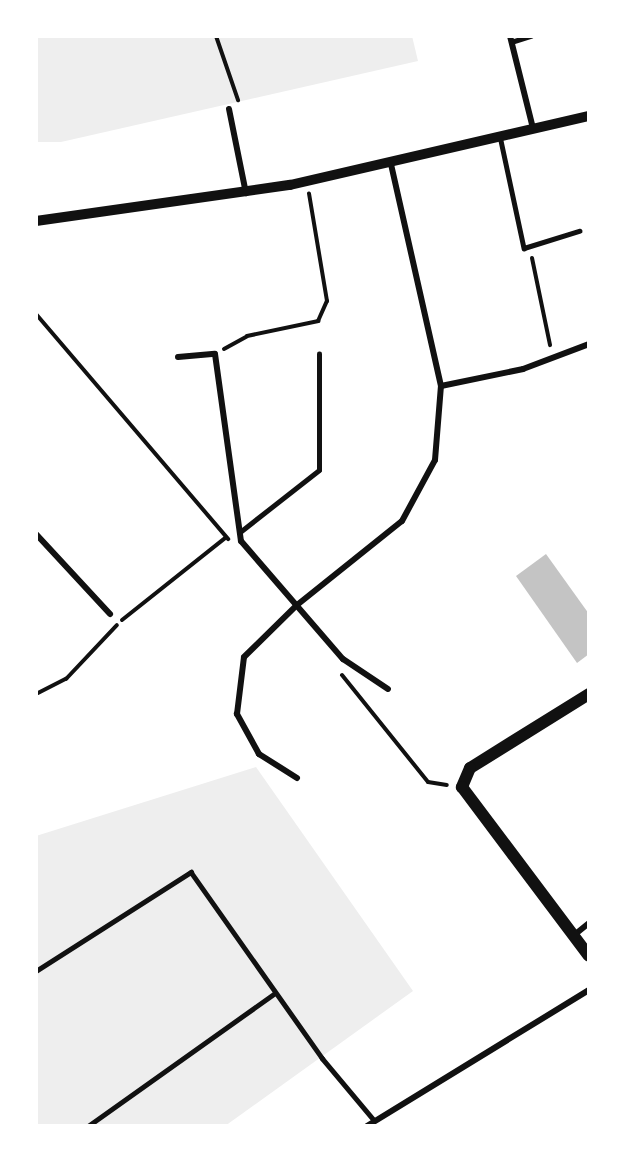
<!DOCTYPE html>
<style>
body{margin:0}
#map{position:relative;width:625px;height:1162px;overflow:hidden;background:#fff;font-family:Karla,sans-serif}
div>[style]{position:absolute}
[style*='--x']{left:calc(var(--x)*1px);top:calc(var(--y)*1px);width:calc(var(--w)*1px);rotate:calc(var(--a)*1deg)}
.green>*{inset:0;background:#eee}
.building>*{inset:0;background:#c4c4c4}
.path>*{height:4px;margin:-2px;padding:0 2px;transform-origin:2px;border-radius:2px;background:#111}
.service>*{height:4.5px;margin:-2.25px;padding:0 2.25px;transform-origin:2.25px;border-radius:2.25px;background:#111}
.minor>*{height:6px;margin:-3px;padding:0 3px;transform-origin:3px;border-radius:3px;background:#111}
.tertiary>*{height:10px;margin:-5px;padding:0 5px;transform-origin:5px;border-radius:5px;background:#111}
.secondary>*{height:12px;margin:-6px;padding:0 6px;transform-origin:6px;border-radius:6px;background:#111}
span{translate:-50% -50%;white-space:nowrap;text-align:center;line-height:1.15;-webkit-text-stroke:5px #fff;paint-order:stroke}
.frame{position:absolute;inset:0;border:38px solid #fff;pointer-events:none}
</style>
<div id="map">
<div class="green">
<div style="clip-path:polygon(36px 36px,412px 36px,418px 61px,61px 142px,36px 142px)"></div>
<div style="clip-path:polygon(256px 767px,413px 991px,225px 1126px,36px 1126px,36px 836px)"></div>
</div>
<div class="building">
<div style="clip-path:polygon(546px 554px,589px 614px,589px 654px,577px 663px,516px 576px)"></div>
</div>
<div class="path">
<div style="--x:216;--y:36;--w:68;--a:71"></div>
<div style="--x:532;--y:258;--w:89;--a:78.3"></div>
<div style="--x:36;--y:314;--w:296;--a:49.5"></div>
<div style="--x:224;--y:349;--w:26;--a:-29"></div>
<div style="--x:247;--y:336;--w:73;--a:-11.9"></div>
<div style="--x:318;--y:321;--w:22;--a:-66"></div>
<div style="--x:327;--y:301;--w:109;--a:-99.5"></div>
<div style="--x:122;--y:620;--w:132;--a:-38.5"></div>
<div style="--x:342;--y:675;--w:137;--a:51.2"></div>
<div style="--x:428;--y:782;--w:19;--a:9"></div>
<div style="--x:36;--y:694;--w:34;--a:-27"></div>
<div style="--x:66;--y:679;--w:74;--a:-46.6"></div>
</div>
<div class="service">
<div style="--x:511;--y:42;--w:21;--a:-17"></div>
<div style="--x:500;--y:136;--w:115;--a:77.9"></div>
<div style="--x:524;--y:248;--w:58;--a:-17.2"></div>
<div style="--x:240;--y:532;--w:100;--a:-38.1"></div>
<div style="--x:319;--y:470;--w:116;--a:-90"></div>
<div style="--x:36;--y:971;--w:184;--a:-32.6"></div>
<div style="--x:191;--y:872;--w:228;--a:54.8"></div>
<div style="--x:322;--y:1058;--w:81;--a:50"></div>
<div style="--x:88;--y:1126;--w:229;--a:-35.4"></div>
</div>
<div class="minor">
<div style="--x:510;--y:36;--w:95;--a:76"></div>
<div style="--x:229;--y:109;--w:86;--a:78.6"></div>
<div style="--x:178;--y:357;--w:37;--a:-5"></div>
<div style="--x:215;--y:354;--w:189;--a:82.1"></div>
<div style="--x:241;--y:541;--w:156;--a:49.2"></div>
<div style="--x:343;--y:659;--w:54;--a:33.7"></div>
<div style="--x:441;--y:386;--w:84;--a:-11.7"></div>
<div style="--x:523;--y:369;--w:71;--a:-20.7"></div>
<div style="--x:36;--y:534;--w:109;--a:47.2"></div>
<div style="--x:297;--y:778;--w:45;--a:-147.7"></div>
<div style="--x:259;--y:754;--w:46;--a:-118.8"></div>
<div style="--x:237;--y:714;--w:57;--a:-83"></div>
<div style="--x:244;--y:657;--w:74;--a:-44.5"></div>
<div style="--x:297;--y:605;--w:134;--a:-38.7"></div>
<div style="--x:402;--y:521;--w:69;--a:-61.6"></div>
<div style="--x:435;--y:460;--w:74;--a:-85.4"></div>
<div style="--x:441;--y:386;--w:227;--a:-102.7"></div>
<div style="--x:573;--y:936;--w:21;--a:-39"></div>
<div style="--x:367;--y:1126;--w:260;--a:-31.5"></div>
</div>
<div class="tertiary">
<div style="--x:36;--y:221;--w:257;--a:-8.1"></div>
<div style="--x:290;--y:185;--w:307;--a:-13"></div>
</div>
<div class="secondary">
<div style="--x:589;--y:694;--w:140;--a:148.1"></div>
<div style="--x:470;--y:768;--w:21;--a:113"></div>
<div style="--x:462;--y:787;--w:211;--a:53.1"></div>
</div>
<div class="frame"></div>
</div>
